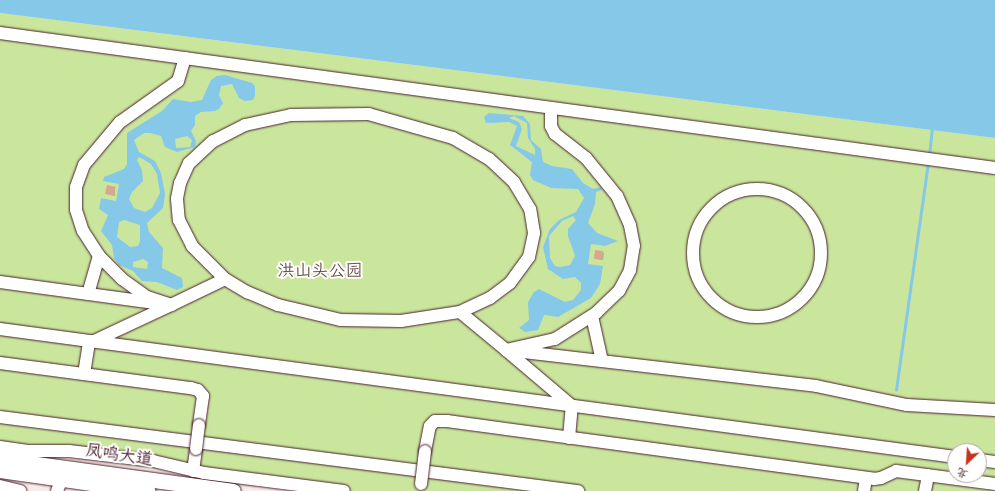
<!DOCTYPE html>
<meta charset="utf-8">
<style>
body{margin:0}
#map{position:relative;width:995px;height:491px;overflow:hidden;background:#f8ede9;font-family:"Indie Flower","LXGW WenKai TC",sans-serif}
div>[style]{position:absolute}
[style*='--x']{left:calc(var(--x)*1px);top:calc(var(--y)*1px);width:calc(var(--w)*1px);rotate:calc(var(--a)*1deg)}
.green>*{inset:0;background:#cae69d}
.water>*{inset:0;background:#86c8e7}
.shadow>*{inset:0;background:#0003}
.stream>*{height:2.5px;margin:-1.25px;padding:0 1.25px;transform-origin:1.25px;border-radius:1.25px;background:#86c8e7}
.building>*{inset:0;background:#daa68f;transform-origin:0 0}
.roads{filter:drop-shadow(0 0 1px #4a1f2b) drop-shadow(0 0 1px #4a1f2b)}
.minor>*{height:12px;margin:-6px;padding:0 6px;transform-origin:6px;border-radius:6px;background:#fff}
.minor>.ring{margin:-6px;padding:0;box-sizing:content-box;background:none;border:12px solid #fff;border-radius:50%}
.major>*{height:15px;margin:-7.5px;padding:0 7.5px;transform-origin:7.5px;border-radius:7.5px;background:#fff}
.bridges{filter:drop-shadow(0 0 1px #4a1f2b) drop-shadow(0 0 1px #4a1f2b)}
.minor-bridge>*{height:12px;margin:-6px;padding:0 6px;transform-origin:6px;border-radius:6px;background:#fff}
span{translate:-50% -50%;white-space:nowrap;text-align:center;line-height:1.15;-webkit-text-stroke:4px #fff;paint-order:stroke}
.park-label{font-size:17px;color:#6a5148}
.street-label{font-size:17px;color:#4a1f2b}
.north{position:absolute;left:947px;top:443px;width:40px;height:40px;box-sizing:border-box;background:#fff;border:1px solid #b7a5aa;border-radius:50%;rotate:205deg;font-size:11px;font-weight:700;line-height:16px;text-align:center;color:#4a1f2b}
.north::after{content:'';display:block;margin:auto;width:14px;height:18px;background:#c8321e;clip-path:polygon(50% 0,100% 100%,50% 72%,0 100%)}
</style>
<div id="map">
<div class="green">
<div style="clip-path:polygon(evenodd,0 13px,995px 138px,995px 491px,309px 491px,0 446px,0 13px,955px 451px,979px 451px,979px 475px,955px 475px,955px 451px)"></div>
</div>
<div class="water">
<div style="clip-path:polygon(0 0,995px 0,995px 138px,0 13px)"></div>
<div style="clip-path:polygon(evenodd,225px 75px,252px 83px,255px 86px,255px 95px,253px 100px,245px 101px,239px 98px,232px 84px,221px 86px,219px 95px,223px 103px,219px 109px,215px 111px,201px 112px,195px 116px,195px 125px,191px 131px,196px 141px,195px 147px,177px 152px,165px 147px,161px 136px,150px 133px,144px 133px,134px 140px,139px 152px,155px 161px,161px 173px,165px 194px,163px 208px,147px 223px,149px 232px,163px 248px,162px 268px,182px 278px,183px 287px,177px 290px,157px 282px,142px 281px,133px 271px,119px 265px,114px 258px,112px 245px,101px 231px,108px 215px,99px 209px,101px 198px,116px 201px,119px 184px,103px 181px,104px 177px,124px 169px,127px 164px,127px 133px,162px 111px,173px 99px,191px 102px,202px 100px,211px 80px,217px 76px,225px 75px,187px 136px,192px 140px,190px 147px,176px 148px,175px 139px,187px 136px,225px 75px,139px 157px,151px 164px,157px 174px,160px 193px,152px 208px,145px 212px,134px 208px,129px 199px,132px 192px,143px 181px,142px 170px,137px 160px,139px 157px,225px 75px,124px 220px,140px 225px,140px 241px,138px 246px,130px 247px,117px 237px,119px 222px,124px 220px,225px 75px,143px 259px,148px 262px,147px 269px,133px 267px,133px 262px,143px 259px)"></div>
<div style="clip-path:polygon(evenodd,489px 113px,523px 116px,530px 124px,531px 140px,541px 149px,543px 162px,552px 166px,572px 169px,583px 183px,593px 189px,601px 187px,602px 190px,596px 192px,595px 204px,588px 223px,597px 233px,618px 241px,605px 246px,591px 244px,588px 264px,603px 266px,600px 284px,591px 298px,558px 317px,544px 315px,538px 330px,525px 332px,519px 328px,529px 320px,528px 302px,534px 292px,539px 289px,565px 302px,573px 300px,581px 290px,581px 283px,575px 277px,563px 279px,548px 269px,543px 247px,550px 229px,559px 220px,576px 212px,584px 198px,578px 189px,551px 188px,533px 180px,530px 175px,532px 162px,510px 145px,517px 126px,509px 122px,486px 123px,484px 117px,489px 113px,514px 116px,527px 123px,528px 138px,535px 149px,535px 155px,516px 146px,522px 129px,519px 122px,509px 118px,514px 116px,489px 113px,573px 216px,576px 220px,568px 229px,568px 236px,575px 256px,570px 265px,560px 267px,555px 266px,550px 258px,549px 236px,562px 221px,573px 216px)"></div>
</div>
<div class="shadow">
<div style="clip-path:polygon(115px 187px,115px 196px,107px 194px)"></div>
<div style="clip-path:polygon(596px 251px,604px 253px,603px 260px,595px 258px)"></div>
</div>
<div class="stream">
<div style="--x:929;--y:156;--w:27;--a:-84"></div>
<div style="--x:896;--y:390;--w:229;--a:-82"></div>
</div>
<div class="building">
<div style="left:107px;top:185px;width:9px;height:9px;rotate:13deg"></div>
<div style="left:595px;top:250px;width:8px;height:9px;rotate:7deg"></div>
</div>
<div class="roads">
<div class="minor">
<div style="--x:0;--y:33;--w:1004;--a:7.73"></div>
<div style="--x:185;--y:58;--w:24;--a:107"></div>
<div style="--x:178;--y:81;--w:71;--a:144.7"></div>
<div style="--x:120;--y:122;--w:56;--a:129.9"></div>
<div style="--x:84;--y:165;--w:23;--a:110"></div>
<div style="--x:76;--y:187;--w:23;--a:90"></div>
<div style="--x:76;--y:210;--w:22;--a:72"></div>
<div style="--x:83;--y:231;--w:30;--a:57"></div>
<div style="--x:99;--y:256;--w:33;--a:45"></div>
<div style="--x:122;--y:279;--w:31;--a:36"></div>
<div style="--x:147;--y:297;--w:25;--a:18"></div>
<div style="--x:171;--y:305;--w:60;--a:-25.7"></div>
<div class="ring" style="left:693px;top:189px;width:116px;height:116px"></div>
<div style="--x:0;--y:282;--w:173;--a:7.7"></div>
<div style="--x:171;--y:305;--w:87;--a:154.9"></div>
<div style="--x:88;--y:294;--w:40;--a:-74"></div>
<div style="--x:460;--y:312;--w:33;--a:-25"></div>
<div style="--x:490;--y:298;--w:25;--a:-37"></div>
<div style="--x:510;--y:283;--w:32;--a:-54"></div>
<div style="--x:529;--y:257;--w:25;--a:-78"></div>
<div style="--x:534;--y:233;--w:24;--a:-99"></div>
<div style="--x:530;--y:209;--w:31;--a:-121"></div>
<div style="--x:514;--y:182;--w:34;--a:-137"></div>
<div style="--x:489;--y:159;--w:42;--a:-149.7"></div>
<div style="--x:453;--y:138;--w:87;--a:-164.1"></div>
<div style="--x:369;--y:114;--w:78;--a:179.3"></div>
<div style="--x:291;--y:115;--w:47;--a:167.7"></div>
<div style="--x:245;--y:125;--w:36;--a:153"></div>
<div style="--x:213;--y:141;--w:33;--a:137"></div>
<div style="--x:189;--y:163;--w:22;--a:114"></div>
<div style="--x:180;--y:183;--w:16;--a:101"></div>
<div style="--x:177;--y:199;--w:21;--a:85"></div>
<div style="--x:179;--y:220;--w:29;--a:63"></div>
<div style="--x:192;--y:246;--w:47;--a:45"></div>
<div style="--x:225;--y:279;--w:26;--a:31"></div>
<div style="--x:247;--y:292;--w:34;--a:23"></div>
<div style="--x:278;--y:305;--w:65;--a:13.4"></div>
<div style="--x:341;--y:320;--w:60;--a:1"></div>
<div style="--x:401;--y:321;--w:60;--a:-8.7"></div>
<div style="--x:460;--y:312;--w:60;--a:39.6"></div>
<div style="--x:506;--y:350;--w:50;--a:-12.7"></div>
<div style="--x:555;--y:339;--w:49;--a:-32.4"></div>
<div style="--x:596;--y:313;--w:32;--a:-44"></div>
<div style="--x:619;--y:291;--w:24;--a:-62"></div>
<div style="--x:630;--y:270;--w:24;--a:-81"></div>
<div style="--x:634;--y:246;--w:21;--a:-101"></div>
<div style="--x:630;--y:225;--w:32;--a:-114"></div>
<div style="--x:617;--y:196;--w:49;--a:-129.2"></div>
<div style="--x:586;--y:158;--w:39;--a:-142"></div>
<div style="--x:555;--y:134;--w:9;--a:-117"></div>
<div style="--x:551;--y:126;--w:18;--a:-90"></div>
<div style="--x:592;--y:316;--w:46;--a:77.5"></div>
<div style="--x:0;--y:329;--w:964;--a:7.63"></div>
<div style="--x:0;--y:363;--w:193;--a:7.5"></div>
<div style="--x:191;--y:388;--w:7;--a:16"></div>
<div style="--x:198;--y:390;--w:8;--a:50"></div>
<div style="--x:203;--y:396;--w:29;--a:98"></div>
<div style="--x:84;--y:374;--w:33;--a:-81"></div>
<div style="--x:0;--y:417;--w:583;--a:7.3"></div>
<div style="--x:569;--y:438;--w:32;--a:-85"></div>
<div style="--x:572;--y:406;--w:87;--a:-139.7"></div>
<div style="--x:506;--y:350;--w:312;--a:6.6"></div>
<div style="--x:816;--y:386;--w:93;--a:11.8"></div>
<div style="--x:907;--y:405;--w:88;--a:3.3"></div>
<div style="--x:0;--y:447;--w:28;--a:8"></div>
<div style="--x:28;--y:451;--w:41;--a:0"></div>
<div style="--x:69;--y:451;--w:85;--a:6.8"></div>
<div style="--x:153;--y:461;--w:52;--a:13.2"></div>
<div style="--x:204;--y:473;--w:141;--a:7.3"></div>
<div style="--x:425;--y:451;--w:25;--a:-79"></div>
<div style="--x:430;--y:426;--w:7;--a:-45"></div>
<div style="--x:435;--y:421;--w:12;--a:0"></div>
<div style="--x:447;--y:421;--w:431;--a:7.7"></div>
<div style="--x:874;--y:479;--w:7;--a:-8"></div>
<div style="--x:881;--y:478;--w:17;--a:-25"></div>
<div style="--x:896;--y:471;--w:100;--a:7.5"></div>
<div style="--x:979;--y:460;--w:16;--a:7"></div>
<div style="--x:193;--y:471;--w:22;--a:-82"></div>
<div style="--x:0;--y:486;--w:21;--a:14"></div>
<div style="--x:57;--y:491;--w:22;--a:-68"></div>
<div style="--x:864;--y:491;--w:13;--a:-81"></div>
<div style="--x:925;--y:491;--w:16;--a:-79"></div>
</div>
<div class="major">
<div style="--x:0;--y:459;--w:235;--a:7.8"></div>
<div style="--x:0;--y:470;--w:149;--a:8.1"></div>
</div>
</div>
<div class="bridges">
<div class="minor-bridge">
<div style="--x:196;--y:449;--w:24;--a:-83"></div>
<div style="--x:421;--y:484;--w:33;--a:-83"></div>
</div>
</div>
<div class="park-label">
<span style="left:320px;top:272px">洪山头公园</span>
</div>
<div class="street-label">
<span style="left:119px;top:456px;rotate:8deg">凤鸣大道</span>
</div>
<div class="north">北</div>
</div>
